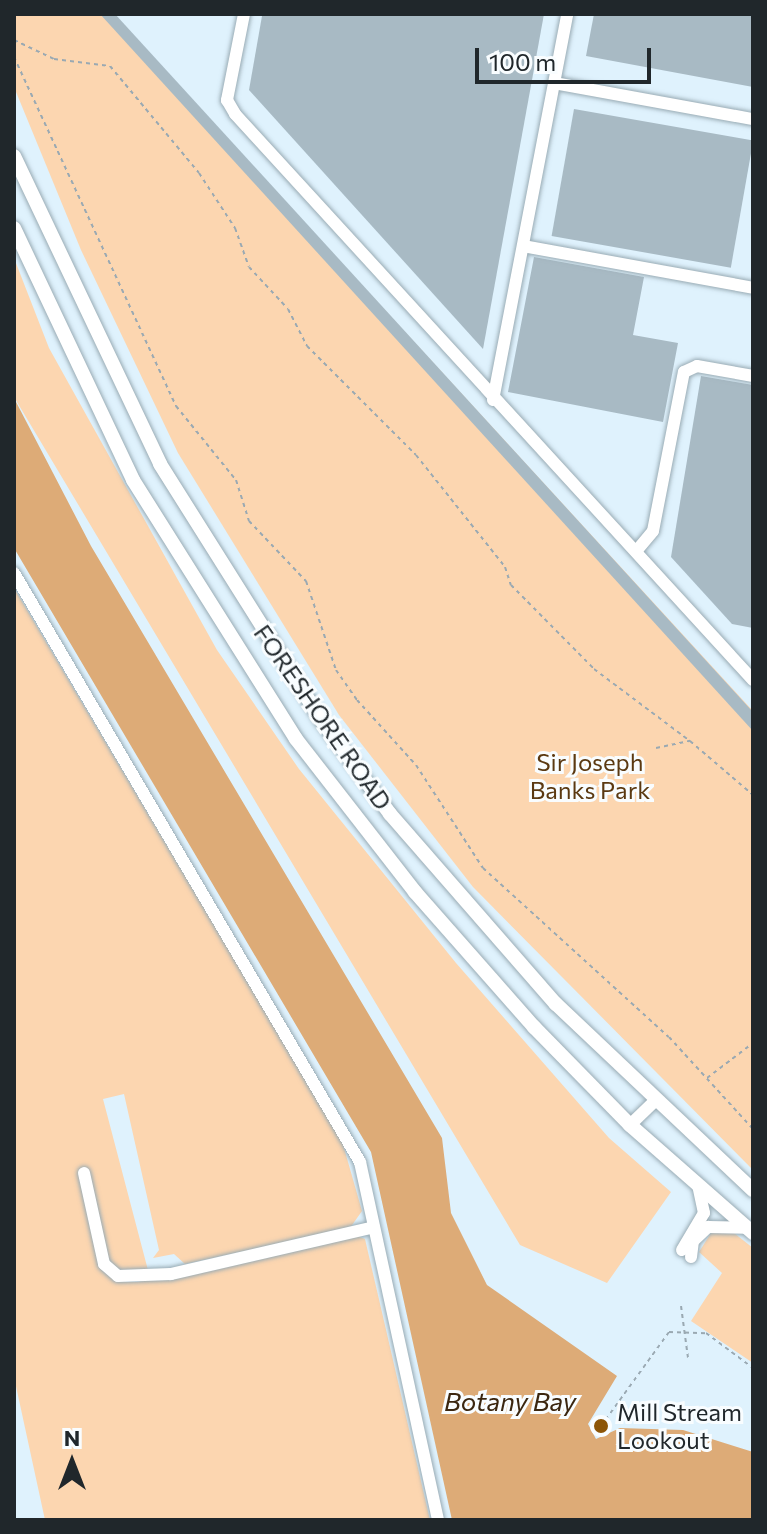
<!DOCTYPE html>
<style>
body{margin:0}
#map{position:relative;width:767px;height:1534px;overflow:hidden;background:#dff2fd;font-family:Commissioner,sans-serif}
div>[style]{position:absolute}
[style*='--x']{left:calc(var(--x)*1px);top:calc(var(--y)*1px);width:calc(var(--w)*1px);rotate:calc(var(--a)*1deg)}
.green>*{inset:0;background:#fcd6b0}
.water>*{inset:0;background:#ddab77}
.building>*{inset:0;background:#a8bac4;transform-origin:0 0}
.path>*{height:2px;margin-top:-1px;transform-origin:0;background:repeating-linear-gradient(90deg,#9aa9b2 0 4px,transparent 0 8px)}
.roads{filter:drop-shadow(0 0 2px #99abb4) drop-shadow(0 0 2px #99abb4)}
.minor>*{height:12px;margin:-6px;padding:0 6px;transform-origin:6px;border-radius:6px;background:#fff}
.major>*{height:14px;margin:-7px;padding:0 7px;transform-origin:7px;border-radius:7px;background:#fff}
.dots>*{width:22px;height:22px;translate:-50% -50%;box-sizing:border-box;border:4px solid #f9fdff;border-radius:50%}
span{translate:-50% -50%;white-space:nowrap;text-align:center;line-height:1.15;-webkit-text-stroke:6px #f9fdff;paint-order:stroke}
.street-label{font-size:24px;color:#20272b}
.park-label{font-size:24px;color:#5b3911}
.poi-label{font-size:24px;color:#20272b}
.left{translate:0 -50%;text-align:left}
.water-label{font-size:26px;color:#3b260f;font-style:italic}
.frame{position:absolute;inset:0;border:16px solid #20272b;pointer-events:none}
.north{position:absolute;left:32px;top:1422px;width:80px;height:80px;-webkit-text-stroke:6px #f9fdff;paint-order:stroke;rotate:0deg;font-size:22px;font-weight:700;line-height:32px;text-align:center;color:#20272b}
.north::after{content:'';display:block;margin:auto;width:28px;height:36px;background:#20272b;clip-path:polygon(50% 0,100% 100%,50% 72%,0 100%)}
.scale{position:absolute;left:475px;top:48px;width:176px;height:36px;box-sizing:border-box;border:4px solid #20272b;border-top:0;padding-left:10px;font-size:24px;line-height:28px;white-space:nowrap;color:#20272b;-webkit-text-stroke:6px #f9fdff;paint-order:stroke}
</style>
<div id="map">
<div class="green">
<div style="clip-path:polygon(14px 14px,113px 14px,753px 711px,753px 1170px,473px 887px,339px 715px,178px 453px,81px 250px,14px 87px)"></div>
<div style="clip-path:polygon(14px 258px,49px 348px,217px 650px,299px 769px,456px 963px,609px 1138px,671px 1192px,607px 1283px,520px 1245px,14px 397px)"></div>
<div style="clip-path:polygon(14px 588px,342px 1141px,362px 1211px,350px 1228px,185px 1264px,174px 1254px,153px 1258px,159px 1250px,124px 1094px,103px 1099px,149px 1274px,117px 1272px,97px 1252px,125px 1282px,137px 1282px,354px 1235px,365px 1239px,430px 1520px,45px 1520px,14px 1377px)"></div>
<div style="clip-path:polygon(711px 1233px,734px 1233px,753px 1248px,753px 1363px,691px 1321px,722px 1273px,699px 1252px)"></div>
</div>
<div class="water">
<div style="clip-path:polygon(14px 398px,91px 546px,442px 1138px,451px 1213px,487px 1285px,617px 1376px,588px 1424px,596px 1439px,620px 1428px,683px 1430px,753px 1452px,753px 1520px,452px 1520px,371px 1152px,14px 548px)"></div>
</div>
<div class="building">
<div style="clip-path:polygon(100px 14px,115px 14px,753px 712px,753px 731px)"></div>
<div style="clip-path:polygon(544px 14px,483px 349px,249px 90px,262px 16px)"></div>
<div style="clip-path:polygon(594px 14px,753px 14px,753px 87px,586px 56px)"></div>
<div style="left:574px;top:109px;width:182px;height:129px;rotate:10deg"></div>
<div style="clip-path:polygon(534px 257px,644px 277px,633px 335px,678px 343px,663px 422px,508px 392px)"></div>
<div style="clip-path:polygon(701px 376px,753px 385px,753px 628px,732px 624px,671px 557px)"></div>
</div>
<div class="path">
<div style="--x:14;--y:40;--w:44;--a:25.4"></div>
<div style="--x:54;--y:59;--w:56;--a:7.1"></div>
<div style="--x:110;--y:66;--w:139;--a:50.2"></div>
<div style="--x:199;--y:173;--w:66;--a:56.8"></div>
<div style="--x:235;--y:228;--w:41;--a:70.3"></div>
<div style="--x:249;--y:267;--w:57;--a:47.1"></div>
<div style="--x:288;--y:309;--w:42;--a:62.8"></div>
<div style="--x:307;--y:346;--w:154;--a:45"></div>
<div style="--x:416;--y:455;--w:143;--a:51.5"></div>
<div style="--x:505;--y:567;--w:19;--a:72"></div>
<div style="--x:511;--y:585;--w:118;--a:45.3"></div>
<div style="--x:594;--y:669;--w:120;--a:36.9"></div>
<div style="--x:14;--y:57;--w:385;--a:65.1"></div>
<div style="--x:176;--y:406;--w:95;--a:51"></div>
<div style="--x:236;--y:480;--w:43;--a:72.4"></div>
<div style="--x:249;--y:521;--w:83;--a:46.5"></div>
<div style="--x:306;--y:581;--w:94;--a:71.4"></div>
<div style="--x:336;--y:670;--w:37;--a:55"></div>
<div style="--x:357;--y:700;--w:88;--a:47.8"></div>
<div style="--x:416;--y:765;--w:123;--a:57"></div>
<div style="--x:483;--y:868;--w:251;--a:42.3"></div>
<div style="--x:669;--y:1037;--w:125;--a:47.6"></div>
<div style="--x:656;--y:748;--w:35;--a:-12"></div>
<div style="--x:690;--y:741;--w:83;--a:40.6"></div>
<div style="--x:707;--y:1078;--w:58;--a:-37.3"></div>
<div style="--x:681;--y:1306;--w:52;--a:82.3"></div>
<div style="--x:601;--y:1426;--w:116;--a:-54.1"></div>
<div style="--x:669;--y:1332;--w:37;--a:2"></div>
<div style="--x:706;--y:1333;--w:59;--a:36.7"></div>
</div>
<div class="roads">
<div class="minor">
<div style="--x:244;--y:14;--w:88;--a:101.2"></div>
<div style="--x:227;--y:100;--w:16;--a:60"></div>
<div style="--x:235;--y:114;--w:767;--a:47.54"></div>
<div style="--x:554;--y:83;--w:202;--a:10.3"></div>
<div style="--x:523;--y:246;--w:234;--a:10.3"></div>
<div style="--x:493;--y:400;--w:393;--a:-79.1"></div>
<div style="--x:638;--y:549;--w:23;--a:-50"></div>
<div style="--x:653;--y:531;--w:162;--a:-79"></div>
<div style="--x:684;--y:372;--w:14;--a:-25"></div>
<div style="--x:697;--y:366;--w:57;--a:10.1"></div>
<div style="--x:14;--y:573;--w:683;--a:59.57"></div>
<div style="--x:360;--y:1162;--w:366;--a:77.7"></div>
<div style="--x:630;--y:1125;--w:33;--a:-44"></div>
<div style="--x:84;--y:1173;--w:93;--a:77.6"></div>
<div style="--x:104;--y:1264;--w:18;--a:41"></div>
<div style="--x:118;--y:1276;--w:53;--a:-2.2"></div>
<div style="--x:171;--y:1274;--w:208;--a:-13"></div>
<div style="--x:682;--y:1250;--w:43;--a:-59.3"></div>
<div style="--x:704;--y:1213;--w:29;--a:-102"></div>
<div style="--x:691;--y:1257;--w:16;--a:-83"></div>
<div style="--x:693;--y:1241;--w:21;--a:-43"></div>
<div style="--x:708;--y:1227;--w:39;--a:1"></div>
</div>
<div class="major">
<div style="--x:14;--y:156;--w:341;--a:64.6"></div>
<div style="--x:160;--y:464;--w:304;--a:57.8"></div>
<div style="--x:322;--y:721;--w:115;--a:53.8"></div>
<div style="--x:390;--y:814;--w:252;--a:48.9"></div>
<div style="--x:556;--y:1004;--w:271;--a:43.4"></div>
<div style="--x:14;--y:228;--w:279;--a:64.7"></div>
<div style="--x:133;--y:480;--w:306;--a:57.8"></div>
<div style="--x:296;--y:739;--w:194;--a:52.1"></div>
<div style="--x:415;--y:892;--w:180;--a:48.6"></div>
<div style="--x:534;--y:1027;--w:137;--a:45.6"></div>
<div style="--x:630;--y:1125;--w:164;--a:41.3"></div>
</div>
</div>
<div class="dots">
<div style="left:601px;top:1426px;background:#8c5507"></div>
</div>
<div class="street-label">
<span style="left:323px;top:717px;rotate:55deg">FORESHORE ROAD</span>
</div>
<div class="park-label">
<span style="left:590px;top:776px">Sir Joseph<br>Banks Park</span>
</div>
<div class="poi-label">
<span class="left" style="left:617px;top:1426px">Mill Stream<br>Lookout</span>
</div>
<div class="water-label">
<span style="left:510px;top:1401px">Botany Bay</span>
</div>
<div class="frame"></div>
<div class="north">N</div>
<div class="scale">100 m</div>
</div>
